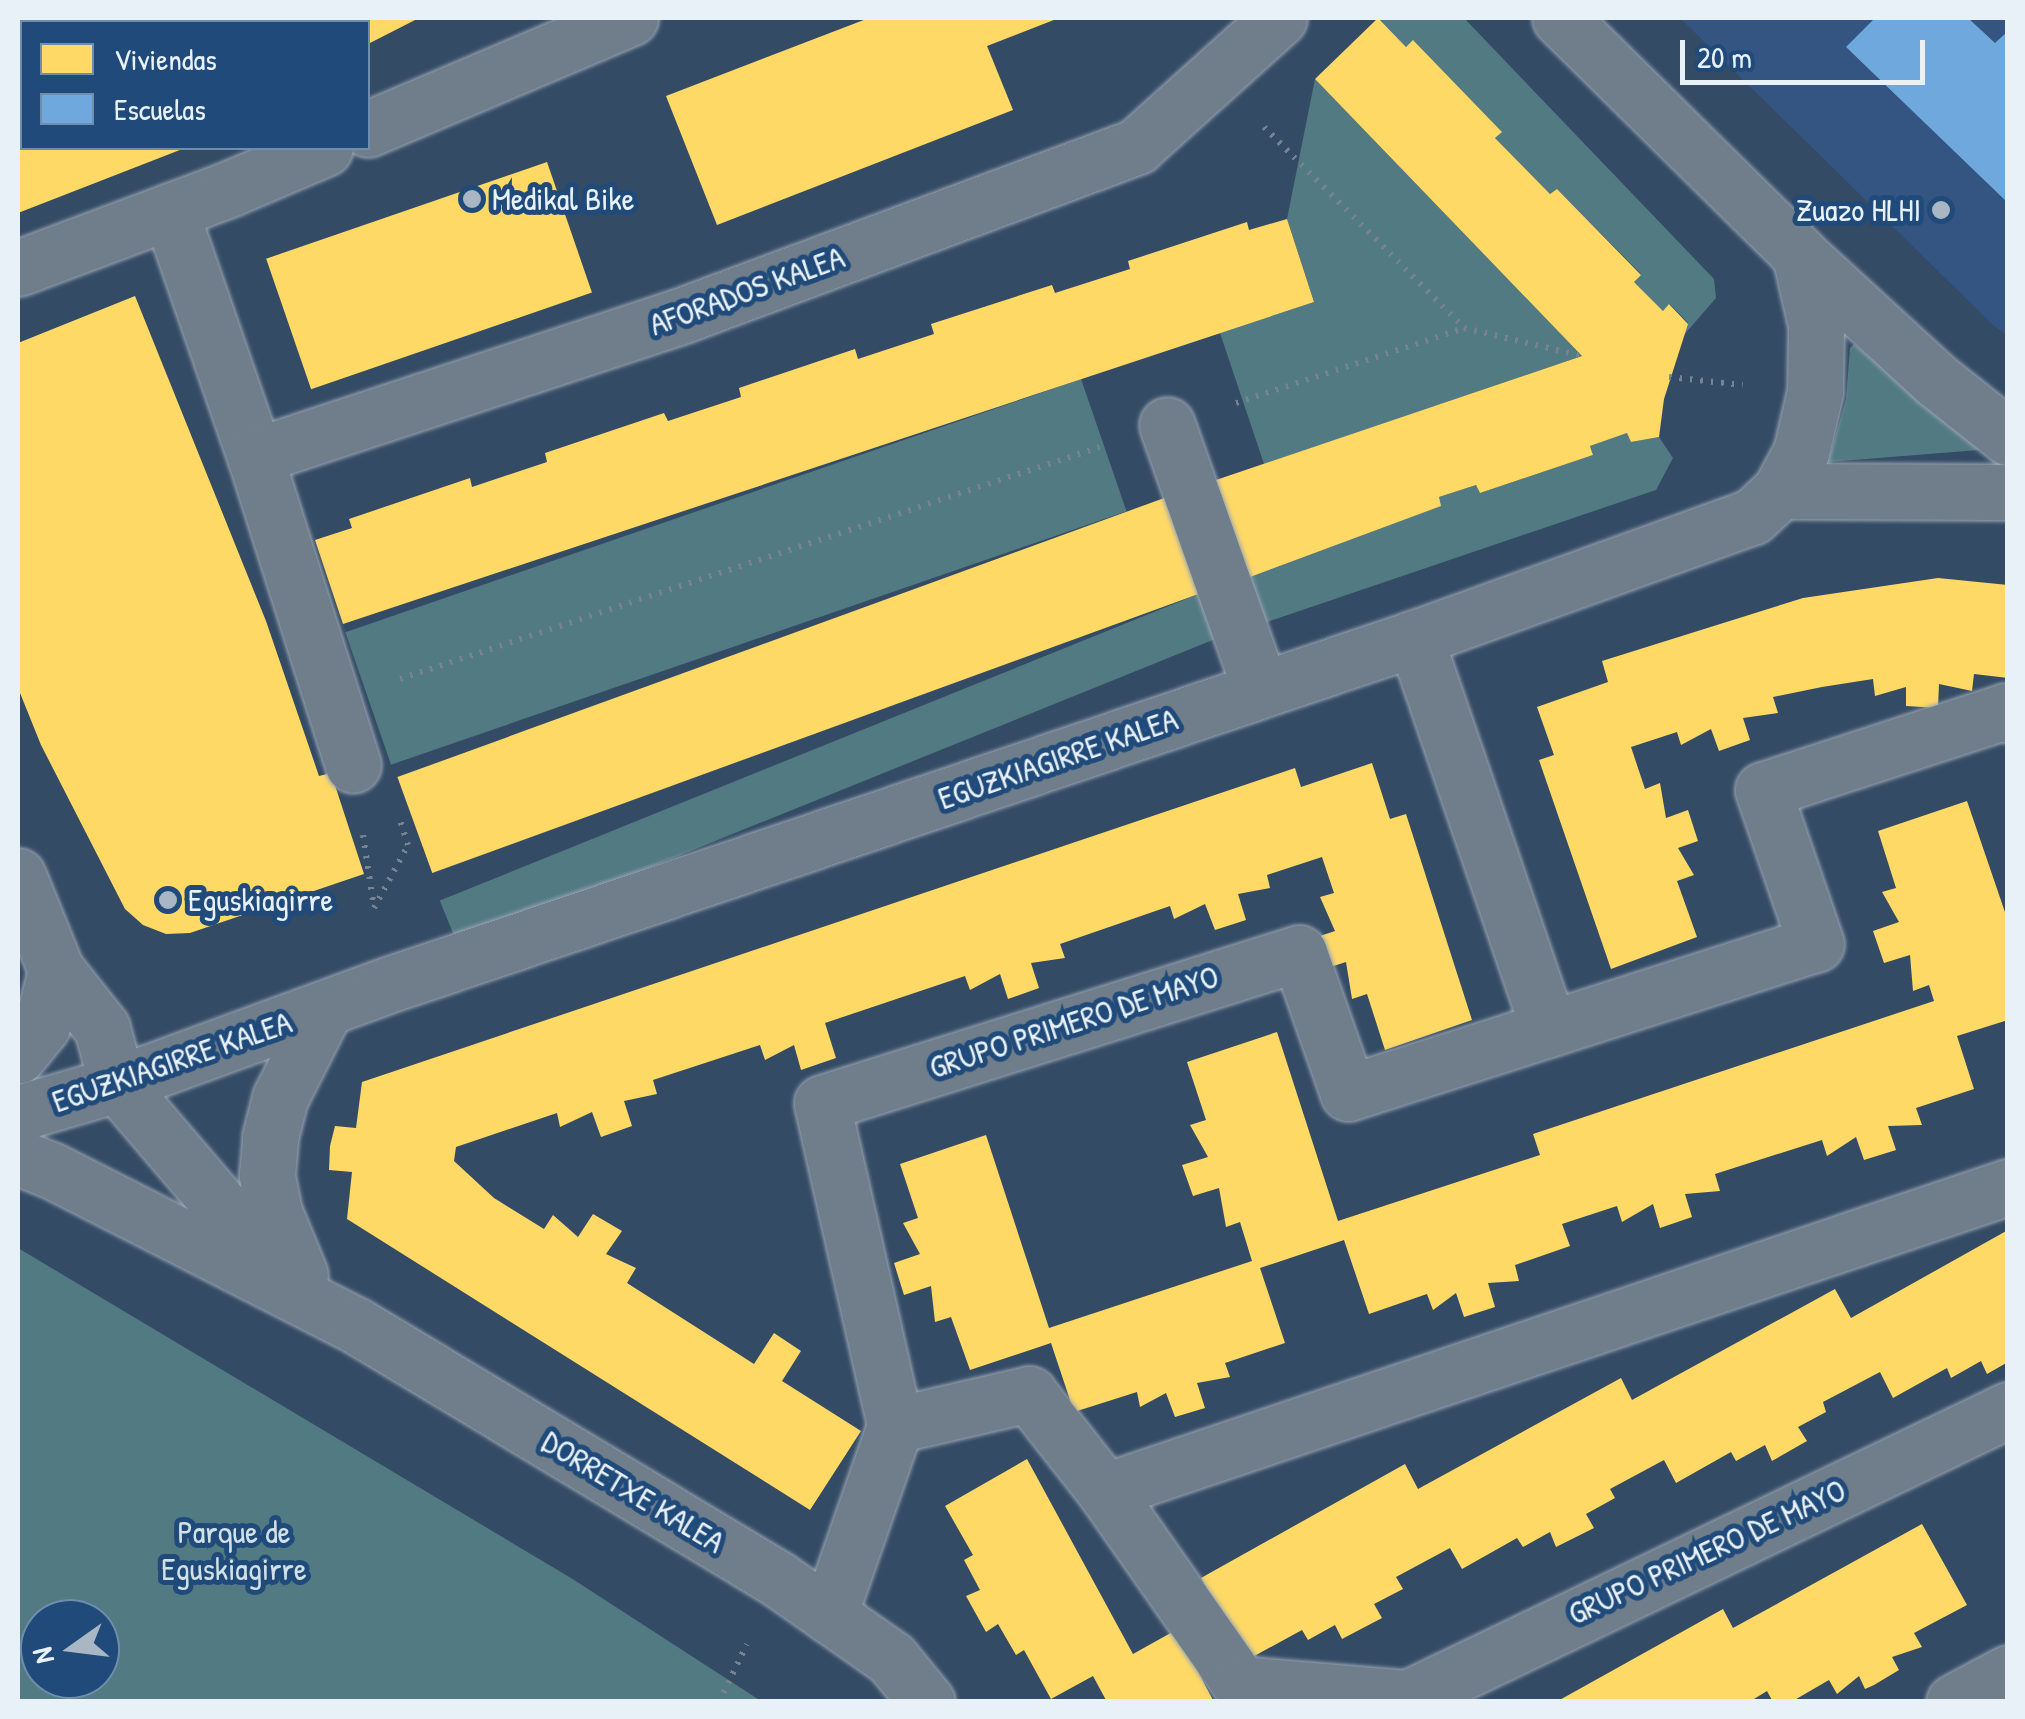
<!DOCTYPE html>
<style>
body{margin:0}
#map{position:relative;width:2025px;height:1719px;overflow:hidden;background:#344b65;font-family:"Patrick Hand",sans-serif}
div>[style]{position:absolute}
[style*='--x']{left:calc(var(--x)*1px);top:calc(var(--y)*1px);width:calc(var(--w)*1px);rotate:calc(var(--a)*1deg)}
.built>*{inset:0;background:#345582}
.green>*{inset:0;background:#527a83;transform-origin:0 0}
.homes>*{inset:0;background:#ffd966;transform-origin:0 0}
.schools>*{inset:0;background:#6fa8dc}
.path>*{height:6px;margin-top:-3px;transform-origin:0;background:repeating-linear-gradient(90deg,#778390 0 2.5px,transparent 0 10.5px)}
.roads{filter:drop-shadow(0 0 2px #9aa6b3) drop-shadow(0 0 2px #9aa6b3)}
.minor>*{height:55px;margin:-27.5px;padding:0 27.5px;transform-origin:27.5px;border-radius:27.5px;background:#707e8c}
.dots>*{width:28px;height:28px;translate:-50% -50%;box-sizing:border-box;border:5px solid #1f4a7a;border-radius:50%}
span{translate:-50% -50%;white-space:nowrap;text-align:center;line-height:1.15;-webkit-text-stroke:10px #1f4a7a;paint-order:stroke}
.poi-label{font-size:32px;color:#e8f1f8}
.left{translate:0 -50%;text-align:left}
.right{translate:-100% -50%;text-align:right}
.street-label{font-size:32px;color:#e8f1f8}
.park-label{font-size:32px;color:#d2e0e7}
.frame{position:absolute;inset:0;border:20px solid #e8f1f8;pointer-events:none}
.legend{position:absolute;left:20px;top:20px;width:350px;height:130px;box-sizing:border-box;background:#1f4a7a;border:2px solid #6f8dac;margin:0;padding:12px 18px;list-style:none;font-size:30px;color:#e8f1f8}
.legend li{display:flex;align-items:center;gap:20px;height:50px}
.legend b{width:50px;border:2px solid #6f8dac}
.north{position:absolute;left:20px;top:1599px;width:100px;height:100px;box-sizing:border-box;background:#1f4a7a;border:2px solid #6f8dac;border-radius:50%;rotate:256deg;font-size:28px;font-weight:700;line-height:40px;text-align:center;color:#e8f1f8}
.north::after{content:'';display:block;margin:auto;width:35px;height:45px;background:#a9b7c5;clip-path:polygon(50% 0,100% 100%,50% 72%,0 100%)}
.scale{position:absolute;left:1680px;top:40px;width:245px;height:45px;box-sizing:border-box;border:5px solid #e8f1f8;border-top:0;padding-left:12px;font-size:30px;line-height:35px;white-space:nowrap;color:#e8f1f8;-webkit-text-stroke:8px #1f4a7a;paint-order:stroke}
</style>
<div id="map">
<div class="built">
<div style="clip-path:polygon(1680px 18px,2007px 18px,2007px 335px,1993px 325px)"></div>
</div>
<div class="green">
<div style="clip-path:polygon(1378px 18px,1464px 18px,1714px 279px,1716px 298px,1683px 336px,1688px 323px,1670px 304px,1663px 311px,1634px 282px,1641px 274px,1557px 189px,1550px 194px,1495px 138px,1501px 131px,1414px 41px,1406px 47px)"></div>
<div style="clip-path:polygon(1315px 79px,1582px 356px,1264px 464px,1220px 333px,1314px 302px,1287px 219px)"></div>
<div style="clip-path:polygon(1854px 344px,1979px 446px,1979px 450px,1828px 462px,1846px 399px,1850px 348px)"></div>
<div style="left:1081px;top:379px;width:140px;height:778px;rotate:71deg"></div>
<div style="clip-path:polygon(1627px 433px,1631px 442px,1659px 437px,1673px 458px,1656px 490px,1264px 623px,1247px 578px,1439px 497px,1476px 485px,1480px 493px,1593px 455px,1590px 446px)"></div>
<div style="left:1201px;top:593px;width:48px;height:821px;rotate:68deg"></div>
<div style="clip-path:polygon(evenodd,18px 1248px,571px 1578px,761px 1701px,18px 1701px,18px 1248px,100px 1619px,100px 1679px,40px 1679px,40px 1619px,100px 1619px)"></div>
</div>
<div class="homes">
<div style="left:31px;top:18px;width:114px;height:4px"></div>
<div style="clip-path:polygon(290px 18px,419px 18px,368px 44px,368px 22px,292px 22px)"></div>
<div style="clip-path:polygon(869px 18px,1059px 18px,987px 46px,1013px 110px,717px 225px,666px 96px)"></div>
<div style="clip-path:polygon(1378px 18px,1406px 47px,1413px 40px,1502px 132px,1495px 138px,1550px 194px,1557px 189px,1641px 275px,1634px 282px,1663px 311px,1669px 304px,1688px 324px,1664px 399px,1659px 437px,1631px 442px,1627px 433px,1590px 446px,1593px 455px,1480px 493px,1476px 485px,1439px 497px,1441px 506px,1250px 577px,1216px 480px,1582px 356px,1315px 79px)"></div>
<div style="clip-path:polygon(22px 85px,22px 148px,185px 148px,18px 213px,18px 87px)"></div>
<div style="left:547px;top:162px;width:138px;height:297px;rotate:71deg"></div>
<div style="clip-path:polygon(1287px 219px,1314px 302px,343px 624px,315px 540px,352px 528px,349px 519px,470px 478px,472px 487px,547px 462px,545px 453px,664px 413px,668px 421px,741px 397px,739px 388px,855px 349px,858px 359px,934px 334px,931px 324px,1052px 285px,1055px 293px,1130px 269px,1128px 261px,1247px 222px,1249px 230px)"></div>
<div style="clip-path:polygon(135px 296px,266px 621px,319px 776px,331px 773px,364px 874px,190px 933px,166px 934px,143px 925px,125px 909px,41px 745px,18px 688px,18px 343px)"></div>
<div style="left:1167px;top:497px;width:102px;height:819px;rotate:70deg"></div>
<div style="clip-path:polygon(1938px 578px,2008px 585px,2008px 678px,1974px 674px,1972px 691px,1939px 684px,1938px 708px,1906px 706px,1906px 687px,1875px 696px,1873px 679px,1822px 687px,1773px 697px,1778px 713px,1743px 718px,1750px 740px,1719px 751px,1711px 729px,1681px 745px,1677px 732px,1631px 747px,1645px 789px,1660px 783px,1666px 818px,1688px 810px,1698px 841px,1678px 848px,1694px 875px,1677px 881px,1697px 937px,1611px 969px,1539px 760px,1554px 755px,1537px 707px,1608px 682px,1602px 661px,1803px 598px)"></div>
<div style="clip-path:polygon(1372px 763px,1390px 819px,1406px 814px,1472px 1020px,1385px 1050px,1367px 994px,1352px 999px,1346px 962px,1321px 970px,1311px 939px,1335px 931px,1320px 897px,1334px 893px,1322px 857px,1267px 875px,1270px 888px,1238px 894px,1246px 920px,1215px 930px,1205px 904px,1174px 919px,1170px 906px,1060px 944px,1065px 958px,1031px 963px,1039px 988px,1008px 999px,1000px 974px,970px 990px,965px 976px,825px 1023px,836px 1058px,801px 1070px,794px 1045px,765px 1060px,760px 1045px,653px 1080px,657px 1094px,624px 1101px,632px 1126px,601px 1137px,592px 1112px,560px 1127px,557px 1113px,456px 1147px,454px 1161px,494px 1198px,544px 1229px,553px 1215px,578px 1237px,593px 1214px,622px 1231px,606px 1254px,636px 1268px,627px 1283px,754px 1364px,774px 1333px,801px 1351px,782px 1381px,861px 1431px,810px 1510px,347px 1219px,352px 1172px,329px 1170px,330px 1146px,335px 1126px,356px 1128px,362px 1082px,1295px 768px,1301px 787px)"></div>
<div style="clip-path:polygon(1967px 801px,2008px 921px,2008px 1020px,1957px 1036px,1974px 1089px,1916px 1108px,1922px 1125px,1888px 1126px,1896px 1150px,1864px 1160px,1856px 1137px,1827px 1156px,1822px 1140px,1715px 1174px,1720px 1191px,1685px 1194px,1692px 1217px,1660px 1228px,1653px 1204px,1622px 1222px,1617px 1206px,1562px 1224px,1570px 1246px,1515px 1265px,1519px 1281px,1488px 1283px,1495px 1307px,1464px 1317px,1456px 1293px,1433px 1310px,1427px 1294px,1369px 1314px,1344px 1240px,1260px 1268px,1285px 1343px,1225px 1363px,1230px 1377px,1197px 1383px,1205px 1408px,1175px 1417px,1166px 1393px,1140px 1407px,1137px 1392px,1074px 1412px,1051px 1343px,970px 1370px,951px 1317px,935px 1322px,931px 1286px,904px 1295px,894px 1263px,920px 1254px,903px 1223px,918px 1218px,900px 1164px,986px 1135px,1049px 1328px,1252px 1261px,1240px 1222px,1226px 1227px,1219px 1188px,1193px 1196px,1182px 1165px,1208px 1157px,1190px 1125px,1206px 1120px,1187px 1062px,1277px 1032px,1338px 1221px,1540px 1155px,1533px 1134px,1934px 1001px,1929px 985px,1913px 991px,1910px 955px,1884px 963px,1873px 931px,1899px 922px,1882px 892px,1896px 888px,1878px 831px)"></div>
<div style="clip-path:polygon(2008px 1230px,2008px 1362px,1987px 1374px,1981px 1361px,1951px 1378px,1947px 1368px,1893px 1398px,1880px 1372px,1823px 1402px,1826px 1412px,1798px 1427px,1807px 1441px,1772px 1461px,1765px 1445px,1736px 1461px,1731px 1452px,1676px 1483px,1664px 1460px,1610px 1489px,1615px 1498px,1586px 1514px,1594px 1528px,1556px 1547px,1550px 1532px,1523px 1547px,1517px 1538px,1462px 1569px,1450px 1548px,1396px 1577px,1403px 1589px,1374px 1604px,1382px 1618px,1342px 1639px,1335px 1625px,1308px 1640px,1302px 1630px,1247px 1660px,1201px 1578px,1405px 1464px,1418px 1489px,1621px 1378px,1632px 1400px,1835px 1289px,1851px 1318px)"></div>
<div style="clip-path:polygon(1027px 1459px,1133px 1654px,1176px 1630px,1214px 1702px,1107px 1702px,1093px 1676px,1051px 1699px,1024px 1650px,1016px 1655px,998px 1624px,986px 1632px,966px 1596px,980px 1590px,964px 1560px,973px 1555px,945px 1506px)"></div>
<div style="clip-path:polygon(1922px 1524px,1967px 1605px,1914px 1633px,1922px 1647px,1892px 1657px,1899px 1670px,1874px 1685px,1865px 1689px,1859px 1676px,1837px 1694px,1829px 1680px,1791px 1702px,1773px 1702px,1767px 1691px,1749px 1702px,1556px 1702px,1723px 1609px,1733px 1628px)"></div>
</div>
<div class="schools">
<div style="clip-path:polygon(1875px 18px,1968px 18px,1995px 43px,2008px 31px,2008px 203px,1846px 47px)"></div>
</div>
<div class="path">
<div style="--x:1264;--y:127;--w:284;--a:45.1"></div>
<div style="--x:1669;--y:377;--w:74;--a:6.2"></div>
<div style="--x:1236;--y:403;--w:240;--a:-18.2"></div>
<div style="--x:1464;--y:328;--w:121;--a:13.3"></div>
<div style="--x:400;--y:679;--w:737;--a:-18.34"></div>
<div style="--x:363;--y:835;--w:73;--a:81.3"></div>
<div style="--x:374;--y:908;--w:72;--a:-61.6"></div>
<div style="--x:408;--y:845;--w:28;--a:-108"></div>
<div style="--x:719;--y:1702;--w:64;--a:-64.2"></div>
</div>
<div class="roads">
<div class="minor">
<div style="--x:208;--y:18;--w:5;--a:53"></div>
<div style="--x:1560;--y:18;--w:337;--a:44.6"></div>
<div style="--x:1800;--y:255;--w:185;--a:42.6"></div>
<div style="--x:1936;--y:380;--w:92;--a:38.4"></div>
<div style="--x:368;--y:129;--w:285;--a:-23"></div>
<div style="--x:170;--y:211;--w:259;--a:70.9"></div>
<div style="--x:255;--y:456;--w:445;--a:-18.2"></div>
<div style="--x:678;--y:317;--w:490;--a:-20.4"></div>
<div style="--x:1137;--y:146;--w:191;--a:-42"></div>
<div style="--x:18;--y:268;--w:225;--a:-20.5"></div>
<div style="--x:229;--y:189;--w:104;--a:-23.1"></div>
<div style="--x:1167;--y:425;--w:281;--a:70.5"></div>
<div style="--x:255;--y:456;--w:324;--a:72.4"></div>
<div style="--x:1780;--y:491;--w:228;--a:0.3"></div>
<div style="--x:1415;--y:638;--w:413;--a:71.1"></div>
<div style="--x:18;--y:876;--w:101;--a:68"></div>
<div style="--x:56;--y:970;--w:58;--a:104"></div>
<div style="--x:42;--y:1026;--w:38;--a:129"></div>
<div style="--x:56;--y:970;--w:74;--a:51.6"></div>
<div style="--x:102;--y:1028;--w:58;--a:75"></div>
<div style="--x:117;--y:1084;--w:182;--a:49.5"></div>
<div style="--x:235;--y:1222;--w:72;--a:45"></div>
<div style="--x:18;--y:1113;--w:103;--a:-16.3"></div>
<div style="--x:117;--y:1084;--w:285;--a:-20.1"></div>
<div style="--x:385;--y:986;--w:1087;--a:-18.67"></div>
<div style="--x:1415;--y:638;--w:358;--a:-19.8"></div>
<div style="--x:1752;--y:517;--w:38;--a:-43"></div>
<div style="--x:1780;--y:491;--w:44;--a:-61.7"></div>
<div style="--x:1801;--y:452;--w:62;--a:-76.9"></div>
<div style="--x:1815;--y:392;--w:67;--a:-89.1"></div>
<div style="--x:1816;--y:325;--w:72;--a:-102.9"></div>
<div style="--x:18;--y:1157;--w:35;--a:22"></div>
<div style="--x:51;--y:1170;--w:343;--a:27"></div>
<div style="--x:357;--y:1326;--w:491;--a:31"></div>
<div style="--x:778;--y:1579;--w:138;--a:35"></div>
<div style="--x:891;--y:1658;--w:57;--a:50.7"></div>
<div style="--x:300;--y:1275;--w:68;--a:-112.4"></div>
<div style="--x:274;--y:1212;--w:38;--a:-101"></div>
<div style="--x:267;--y:1175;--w:38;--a:-85"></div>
<div style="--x:270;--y:1137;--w:40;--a:-75.6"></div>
<div style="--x:280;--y:1098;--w:100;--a:-63.2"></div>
<div style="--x:895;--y:1425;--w:138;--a:-13"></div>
<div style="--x:1029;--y:1394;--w:123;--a:51.9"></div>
<div style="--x:1105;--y:1491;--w:236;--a:55"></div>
<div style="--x:1240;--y:1684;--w:169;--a:4.8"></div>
<div style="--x:1408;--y:1698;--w:666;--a:-25.64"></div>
<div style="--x:1105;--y:1491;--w:953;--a:-18.61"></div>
<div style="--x:829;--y:1615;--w:201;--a:-70.8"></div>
<div style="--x:895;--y:1425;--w:330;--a:-102.8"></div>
<div style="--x:822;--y:1103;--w:500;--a:-17.46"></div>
<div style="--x:1299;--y:953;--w:148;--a:70.7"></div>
<div style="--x:1348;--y:1093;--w:491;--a:-17.7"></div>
<div style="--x:1816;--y:944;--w:163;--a:-109"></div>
<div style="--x:1763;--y:790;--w:256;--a:-18"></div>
<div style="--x:2006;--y:711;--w:4;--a:63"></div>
<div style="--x:1954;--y:1702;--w:61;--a:-28.2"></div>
</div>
</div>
<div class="dots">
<div style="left:472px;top:199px;background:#a9b7c5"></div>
<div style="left:1941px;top:210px;background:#a9b7c5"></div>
<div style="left:168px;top:900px;background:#a9b7c5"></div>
</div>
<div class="poi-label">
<span class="left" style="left:492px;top:199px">Medikal Bike</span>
<span class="right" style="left:1921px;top:210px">Zuazo HLHI</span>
<span class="left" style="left:188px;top:900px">Eguskiagirre</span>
</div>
<div class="street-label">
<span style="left:747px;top:291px;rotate:-20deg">AFORADOS KALEA</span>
<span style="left:1058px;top:759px;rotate:-19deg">EGUZKIAGIRRE KALEA</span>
<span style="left:1074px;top:1022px;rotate:-18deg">GRUPO PRIMERO DE MAYO</span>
<span style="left:172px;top:1062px;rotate:-19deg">EGUZKIAGIRRE KALEA</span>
<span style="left:633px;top:1492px;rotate:31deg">DORRETXE KALEA</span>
<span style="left:1707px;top:1552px;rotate:-25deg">GRUPO PRIMERO DE MAYO</span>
</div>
<div class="park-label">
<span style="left:234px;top:1551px">Parque de<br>Eguskiagirre</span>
</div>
<div class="frame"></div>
<ul class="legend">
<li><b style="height:28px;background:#ffd966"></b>Viviendas</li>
<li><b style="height:28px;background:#6fa8dc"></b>Escuelas</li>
</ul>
<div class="north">N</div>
<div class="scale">20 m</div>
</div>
